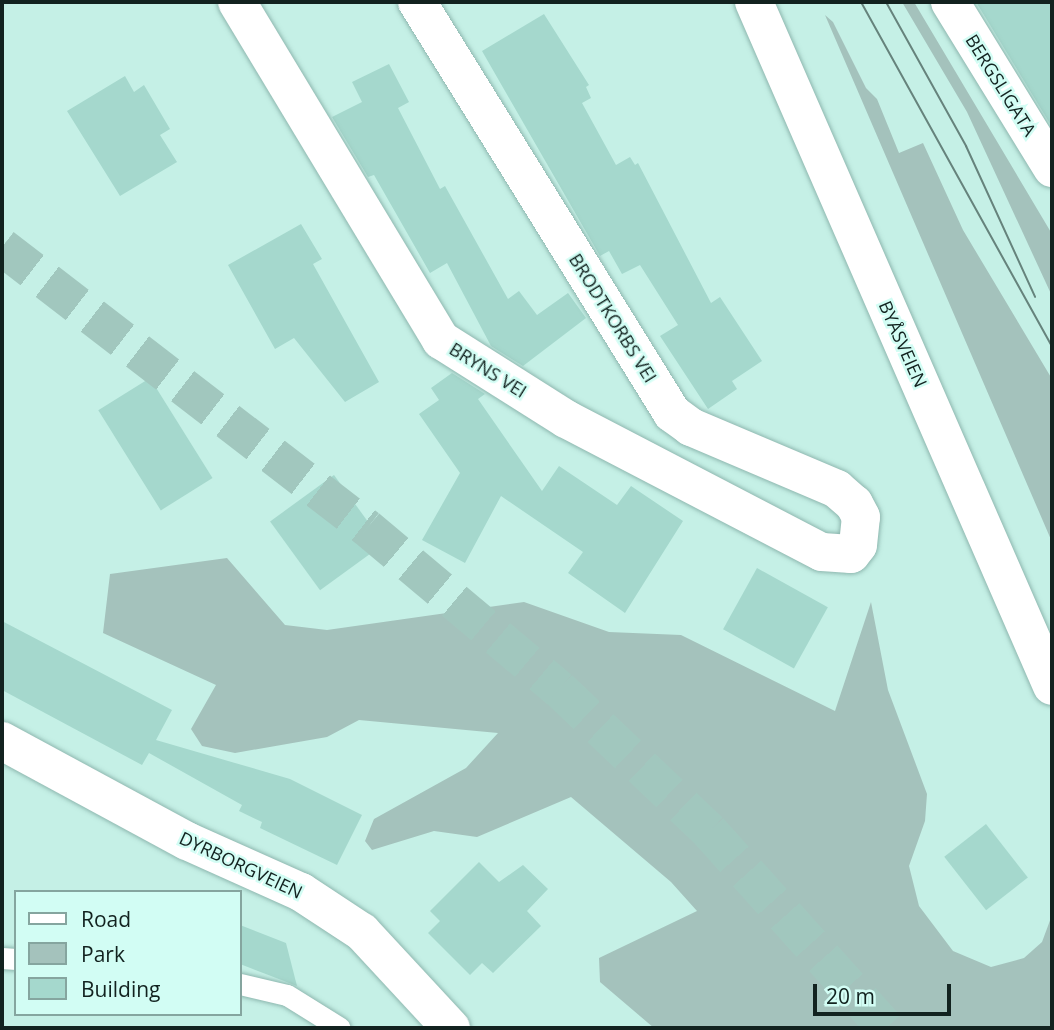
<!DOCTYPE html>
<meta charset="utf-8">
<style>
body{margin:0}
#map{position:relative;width:1054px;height:1030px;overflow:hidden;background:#c5f0e6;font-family:"Open Sans",sans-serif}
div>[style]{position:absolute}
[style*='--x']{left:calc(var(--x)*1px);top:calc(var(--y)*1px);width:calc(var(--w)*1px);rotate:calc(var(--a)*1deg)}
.green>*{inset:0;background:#a4c2bc}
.building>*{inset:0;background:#a5d8cd;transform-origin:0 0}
.trunk-tunnel>*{height:38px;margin-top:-19px;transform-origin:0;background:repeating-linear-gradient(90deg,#a1c7be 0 38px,transparent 0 57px)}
.roads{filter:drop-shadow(0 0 2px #8eb7af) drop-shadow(0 0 2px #8eb7af)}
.service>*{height:21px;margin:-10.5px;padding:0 10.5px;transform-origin:10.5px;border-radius:10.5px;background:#fff}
.minor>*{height:38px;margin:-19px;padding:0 19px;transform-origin:19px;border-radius:19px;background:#fff}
.secondary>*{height:38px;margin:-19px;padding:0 19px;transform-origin:19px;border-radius:19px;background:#fff}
.tram>*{height:2px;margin:-1px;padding:0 1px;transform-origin:1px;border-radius:1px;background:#66837c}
span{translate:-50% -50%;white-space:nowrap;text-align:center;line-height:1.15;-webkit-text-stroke:5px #d2fdf4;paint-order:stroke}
.street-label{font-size:18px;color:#12221f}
.frame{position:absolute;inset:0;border:4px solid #12221f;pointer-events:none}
.legend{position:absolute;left:14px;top:890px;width:228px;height:126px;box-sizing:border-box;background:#d2fdf4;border:2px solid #85a59f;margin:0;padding:9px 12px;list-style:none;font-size:21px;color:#12221f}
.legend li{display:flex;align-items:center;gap:14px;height:35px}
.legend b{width:35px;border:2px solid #85a59f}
.scale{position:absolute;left:813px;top:984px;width:138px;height:32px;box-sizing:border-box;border:4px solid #12221f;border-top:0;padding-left:9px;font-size:21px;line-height:24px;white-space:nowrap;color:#12221f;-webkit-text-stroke:5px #d2fdf4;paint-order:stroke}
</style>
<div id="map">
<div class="green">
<div style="clip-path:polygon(902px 2px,914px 2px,1052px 234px,1052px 296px,967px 112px)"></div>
<div style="clip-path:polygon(825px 15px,833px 22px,866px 88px,877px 99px,899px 153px,923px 143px,963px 230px,1052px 379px,1052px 542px)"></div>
<div style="clip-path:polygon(227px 558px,285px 625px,327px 630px,524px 602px,609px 632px,681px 635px,835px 711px,871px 602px,888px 690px,927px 794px,925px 821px,909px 866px,919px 906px,953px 951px,991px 967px,1024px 958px,1042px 942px,1052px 915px,1052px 1028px,654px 1028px,600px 982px,599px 958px,697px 911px,671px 882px,571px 797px,477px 837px,434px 831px,372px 850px,365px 841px,374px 819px,466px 768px,498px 733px,359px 720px,327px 737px,235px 753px,202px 746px,191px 729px,216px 685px,103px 633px,110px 574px)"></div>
</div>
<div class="building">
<div style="clip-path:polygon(976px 2px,1052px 2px,1052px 127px)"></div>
<div style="clip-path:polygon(544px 14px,589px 85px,586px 87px,591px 98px,582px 103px,616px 165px,630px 157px,635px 165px,638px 163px,711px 303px,720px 297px,762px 361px,732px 381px,737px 389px,708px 409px,660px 336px,678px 325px,640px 265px,622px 274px,609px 251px,600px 256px,482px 51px)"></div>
<div style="clip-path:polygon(389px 64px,409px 102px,398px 108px,440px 189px,445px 186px,508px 299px,519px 291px,537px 315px,568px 293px,586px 318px,523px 366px,491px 346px,447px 263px,430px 273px,374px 175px,368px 177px,332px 117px,362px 102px,352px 82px)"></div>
<div style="clip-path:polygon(125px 76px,134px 92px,144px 85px,170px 129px,160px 135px,177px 162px,120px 196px,67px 111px)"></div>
<div style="clip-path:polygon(301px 224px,322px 259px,313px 264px,379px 382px,345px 402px,294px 338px,275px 349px,228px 265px)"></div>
<div style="clip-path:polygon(452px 373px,485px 394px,478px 399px,542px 491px,559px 466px,617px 505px,631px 486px,683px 521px,625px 613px,568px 573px,583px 552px,501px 496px,465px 563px,422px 540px,460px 473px,419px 414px,439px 400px,431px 388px)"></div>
<div style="left:150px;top:378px;width:118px;height:61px;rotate:58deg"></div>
<div style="left:334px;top:475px;width:85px;height:79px;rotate:54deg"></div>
<div style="left:757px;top:568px;width:81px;height:70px;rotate:29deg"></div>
<div style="clip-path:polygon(2px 621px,172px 710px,156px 740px,290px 779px,362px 815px,337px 865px,260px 828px,262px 822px,239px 811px,242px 805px,149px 753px,142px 765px,2px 690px)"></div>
<div style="left:986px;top:824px;width:68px;height:53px;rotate:52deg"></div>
<div style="clip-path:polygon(479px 862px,499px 882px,523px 865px,548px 889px,527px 911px,541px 926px,493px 973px,482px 963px,470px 975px,428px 933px,440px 921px,430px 911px)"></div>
<div style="clip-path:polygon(240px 925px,286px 943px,297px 986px,240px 964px)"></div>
</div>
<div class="trunk-tunnel">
<div style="--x:2;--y:247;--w:461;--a:37.6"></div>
<div style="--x:367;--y:528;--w:251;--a:40"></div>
<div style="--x:559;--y:689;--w:207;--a:43.4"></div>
<div style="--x:709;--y:831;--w:265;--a:48.1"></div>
</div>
<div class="roads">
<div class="service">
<div style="--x:2;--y:958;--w:14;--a:4"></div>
<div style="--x:240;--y:984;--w:48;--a:13.2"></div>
<div style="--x:287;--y:995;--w:62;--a:31.9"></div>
</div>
<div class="minor">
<div style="--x:237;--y:2;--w:395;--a:58.9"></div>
<div style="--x:441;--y:340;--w:148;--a:32.3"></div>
<div style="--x:566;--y:419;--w:288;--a:27.5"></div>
<div style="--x:822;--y:552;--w:29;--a:4"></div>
<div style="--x:851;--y:554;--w:11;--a:-52"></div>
<div style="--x:858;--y:545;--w:28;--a:-84"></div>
<div style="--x:861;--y:517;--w:15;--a:-118"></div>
<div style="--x:854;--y:504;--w:23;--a:-139"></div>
<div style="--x:837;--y:489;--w:159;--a:-157"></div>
<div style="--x:691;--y:427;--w:24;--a:-144"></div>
<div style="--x:672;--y:413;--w:484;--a:-121.8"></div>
<div style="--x:950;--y:2;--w:195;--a:58.4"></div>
<div style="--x:2;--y:741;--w:210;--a:28.4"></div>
<div style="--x:187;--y:841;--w:125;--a:24.1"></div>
<div style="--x:301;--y:892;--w:73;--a:33.3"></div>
<div style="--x:362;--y:932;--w:131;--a:47.2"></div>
</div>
<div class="secondary">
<div style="--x:754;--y:2;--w:746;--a:66.46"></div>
</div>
</div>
<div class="tram">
<div style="--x:861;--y:2;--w:394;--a:61"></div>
<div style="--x:886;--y:2;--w:165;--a:60.9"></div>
<div style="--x:966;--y:146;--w:166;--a:65.4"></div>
</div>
<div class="street-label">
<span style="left:1001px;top:85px;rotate:58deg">BERGSLIGATA</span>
<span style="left:613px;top:318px;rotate:58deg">BRODTKORBS VEI</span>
<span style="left:903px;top:344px;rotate:66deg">BYÅSVEIEN</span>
<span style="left:488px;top:370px;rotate:32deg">BRYNS VEI</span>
<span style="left:241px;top:865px;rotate:25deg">DYRBORGVEIEN</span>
</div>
<div class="frame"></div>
<ul class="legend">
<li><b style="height:9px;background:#fff"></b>Road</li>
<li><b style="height:19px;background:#a4c2bc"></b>Park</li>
<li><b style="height:19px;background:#a5d8cd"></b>Building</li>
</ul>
<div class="scale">20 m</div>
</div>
